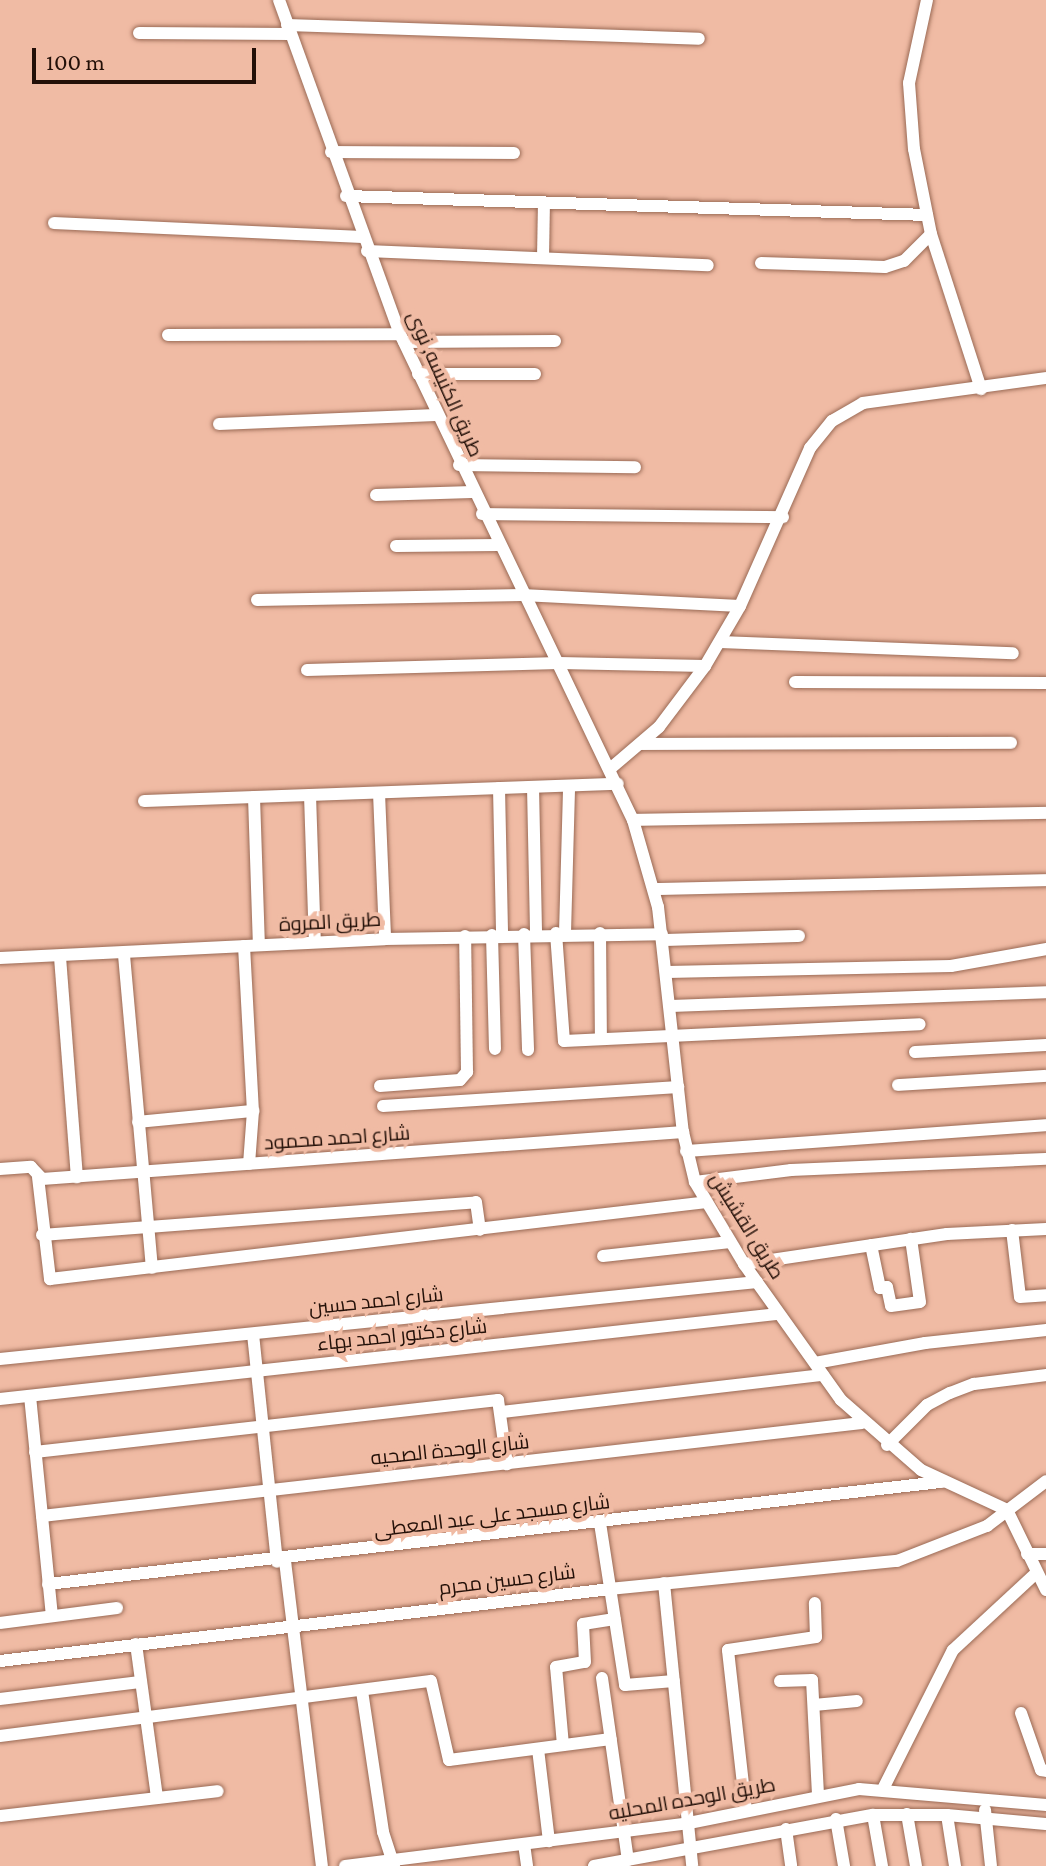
<!DOCTYPE html>
<meta charset="utf-8">
<style>
body{margin:0}
#map{position:relative;width:1046px;height:1866px;overflow:hidden;background:#f0bba4;font-family:"Crimson Pro",Cairo,serif}
div>[style]{position:absolute}
[style*='--x']{left:calc(var(--x)*1px);top:calc(var(--y)*1px);width:calc(var(--w)*1px);rotate:calc(var(--a)*1deg)}
.roads{filter:drop-shadow(0 0 2px #9a6a55) drop-shadow(0 0 2px #9a6a55)}
.street>*{height:12px;margin:-6px;padding:0 6px;transform-origin:6px;border-radius:6px;background:#fff}
span{translate:-50% -50%;white-space:nowrap;text-align:center;line-height:1.15;-webkit-text-stroke:8px #f0bba4;paint-order:stroke}
.street-label{font-size:20px;color:#231008}
.scale{position:absolute;left:32px;top:48px;width:224px;height:36px;box-sizing:border-box;border:4px solid #231008;border-top:0;padding-left:10px;font-size:24px;line-height:28px;white-space:nowrap;color:#231008;-webkit-text-stroke:6px #f0bba4;paint-order:stroke}
</style>
<div id="map">
<div class="roads">
<div class="street">
<div style="--x:279;--y:0;--w:355;--a:70.1"></div>
<div style="--x:400;--y:334;--w:539;--a:64.39"></div>
<div style="--x:633;--y:820;--w:91;--a:74"></div>
<div style="--x:658;--y:907;--w:226;--a:83.7"></div>
<div style="--x:683;--y:1132;--w:51;--a:76.5"></div>
<div style="--x:695;--y:1182;--w:96;--a:59.1"></div>
<div style="--x:744;--y:1264;--w:167;--a:54.5"></div>
<div style="--x:841;--y:1400;--w:106;--a:41.2"></div>
<div style="--x:921;--y:1470;--w:95;--a:24.9"></div>
<div style="--x:1007;--y:1510;--w:89;--a:64"></div>
<div style="--x:927;--y:0;--w:85;--a:102.2"></div>
<div style="--x:909;--y:83;--w:66;--a:85.7"></div>
<div style="--x:914;--y:149;--w:87;--a:78.7"></div>
<div style="--x:931;--y:234;--w:163;--a:72.1"></div>
<div style="--x:287;--y:25;--w:412;--a:1.9"></div>
<div style="--x:139;--y:33;--w:151;--a:0.4"></div>
<div style="--x:331;--y:152;--w:183;--a:0.3"></div>
<div style="--x:346;--y:196;--w:581;--a:1.87"></div>
<div style="--x:54;--y:223;--w:308;--a:2.6"></div>
<div style="--x:367;--y:251;--w:341;--a:2.4"></div>
<div style="--x:543;--y:258;--w:55;--a:-89"></div>
<div style="--x:761;--y:263;--w:124;--a:1.8"></div>
<div style="--x:885;--y:267;--w:20;--a:-18"></div>
<div style="--x:904;--y:261;--w:38;--a:-45"></div>
<div style="--x:168;--y:335;--w:232;--a:-0.2"></div>
<div style="--x:404;--y:342;--w:151;--a:-0.4"></div>
<div style="--x:418;--y:374;--w:117;--a:0"></div>
<div style="--x:219;--y:424;--w:217;--a:-2.4"></div>
<div style="--x:459;--y:465;--w:176;--a:0.7"></div>
<div style="--x:376;--y:495;--w:96;--a:-1.8"></div>
<div style="--x:482;--y:514;--w:301;--a:0.6"></div>
<div style="--x:396;--y:546;--w:102;--a:-0.6"></div>
<div style="--x:257;--y:600;--w:265;--a:-1.1"></div>
<div style="--x:522;--y:595;--w:218;--a:2.9"></div>
<div style="--x:720;--y:642;--w:293;--a:2.2"></div>
<div style="--x:307;--y:670;--w:252;--a:-1.6"></div>
<div style="--x:559;--y:663;--w:146;--a:1.2"></div>
<div style="--x:795;--y:682;--w:251;--a:0.2"></div>
<div style="--x:640;--y:744;--w:371;--a:-0.2"></div>
<div style="--x:611;--y:768;--w:63;--a:-40.5"></div>
<div style="--x:659;--y:727;--w:76;--a:-53"></div>
<div style="--x:705;--y:666;--w:69;--a:-59.7"></div>
<div style="--x:740;--y:606;--w:173;--a:-66.1"></div>
<div style="--x:810;--y:448;--w:35;--a:-51"></div>
<div style="--x:832;--y:421;--w:36;--a:-30"></div>
<div style="--x:863;--y:403;--w:185;--a:-7.8"></div>
<div style="--x:533;--y:787;--w:146;--a:88.8"></div>
<div style="--x:499;--y:788;--w:147;--a:88.8"></div>
<div style="--x:379;--y:793;--w:146;--a:87.6"></div>
<div style="--x:310;--y:795;--w:147;--a:88.1"></div>
<div style="--x:254;--y:797;--w:148;--a:88.1"></div>
<div style="--x:144;--y:801;--w:474;--a:-2.1"></div>
<div style="--x:633;--y:820;--w:413;--a:-1"></div>
<div style="--x:654;--y:889;--w:392;--a:-1.3"></div>
<div style="--x:556;--y:933;--w:108;--a:85.8"></div>
<div style="--x:564;--y:1041;--w:356;--a:-2.7"></div>
<div style="--x:565;--y:933;--w:147;--a:-88.4"></div>
<div style="--x:600;--y:933;--w:106;--a:89.5"></div>
<div style="--x:524;--y:934;--w:116;--a:88"></div>
<div style="--x:492;--y:935;--w:114;--a:88.5"></div>
<div style="--x:663;--y:940;--w:136;--a:-1.7"></div>
<div style="--x:244;--y:946;--w:165;--a:86.9"></div>
<div style="--x:253;--y:1111;--w:53;--a:94.3"></div>
<div style="--x:124;--y:955;--w:314;--a:84.9"></div>
<div style="--x:60;--y:957;--w:221;--a:85.6"></div>
<div style="--x:0;--y:958;--w:385;--a:-2.8"></div>
<div style="--x:385;--y:939;--w:277;--a:-1"></div>
<div style="--x:667;--y:972;--w:284;--a:-1.2"></div>
<div style="--x:951;--y:966;--w:97;--a:-10.1"></div>
<div style="--x:671;--y:1006;--w:375;--a:-2.1"></div>
<div style="--x:915;--y:1052;--w:131;--a:-3.1"></div>
<div style="--x:898;--y:1085;--w:148;--a:-3.5"></div>
<div style="--x:380;--y:1086;--w:80;--a:-4.3"></div>
<div style="--x:460;--y:1080;--w:11;--a:-49"></div>
<div style="--x:467;--y:1072;--w:136;--a:-90.8"></div>
<div style="--x:383;--y:1106;--w:296;--a:-3.7"></div>
<div style="--x:138;--y:1122;--w:116;--a:-5.5"></div>
<div style="--x:686;--y:1151;--w:361;--a:-4.1"></div>
<div style="--x:0;--y:1169;--w:31;--a:-4"></div>
<div style="--x:31;--y:1167;--w:16;--a:47"></div>
<div style="--x:42;--y:1179;--w:643;--a:-4.19"></div>
<div style="--x:38;--y:1177;--w:103;--a:83.3"></div>
<div style="--x:50;--y:1279;--w:661;--a:-6.68"></div>
<div style="--x:695;--y:1182;--w:97;--a:-7.1"></div>
<div style="--x:791;--y:1170;--w:255;--a:-2.5"></div>
<div style="--x:1012;--y:1230;--w:67;--a:83.2"></div>
<div style="--x:1020;--y:1297;--w:26;--a:-4"></div>
<div style="--x:42;--y:1235;--w:435;--a:-4.3"></div>
<div style="--x:476;--y:1202;--w:28;--a:82"></div>
<div style="--x:871;--y:1245;--w:44;--a:78.2"></div>
<div style="--x:880;--y:1288;--w:7;--a:-8"></div>
<div style="--x:887;--y:1287;--w:19;--a:78"></div>
<div style="--x:891;--y:1306;--w:29;--a:-8"></div>
<div style="--x:920;--y:1302;--w:64;--a:-98.1"></div>
<div style="--x:603;--y:1256;--w:128;--a:-6.3"></div>
<div style="--x:744;--y:1264;--w:205;--a:-8.4"></div>
<div style="--x:947;--y:1234;--w:99;--a:-2.9"></div>
<div style="--x:253;--y:1334;--w:229;--a:84"></div>
<div style="--x:0;--y:1359;--w:761;--a:-5.81"></div>
<div style="--x:815;--y:1363;--w:112;--a:-10.3"></div>
<div style="--x:925;--y:1343;--w:122;--a:-6.1"></div>
<div style="--x:30;--y:1396;--w:221;--a:84.3"></div>
<div style="--x:0;--y:1399;--w:783;--a:-6.24"></div>
<div style="--x:502;--y:1412;--w:323;--a:-6.6"></div>
<div style="--x:887;--y:1445;--w:57;--a:-45"></div>
<div style="--x:927;--y:1405;--w:26;--a:-28"></div>
<div style="--x:950;--y:1393;--w:26;--a:-21"></div>
<div style="--x:974;--y:1384;--w:73;--a:-7.1"></div>
<div style="--x:35;--y:1452;--w:466;--a:-6.4"></div>
<div style="--x:498;--y:1400;--w:65;--a:82"></div>
<div style="--x:42;--y:1516;--w:825;--a:-6.47"></div>
<div style="--x:600;--y:1523;--w:164;--a:81.2"></div>
<div style="--x:625;--y:1685;--w:49;--a:-4.7"></div>
<div style="--x:1027;--y:1554;--w:19;--a:0"></div>
<div style="--x:285;--y:1561;--w:307;--a:83.1"></div>
<div style="--x:664;--y:1583;--w:284;--a:84.3"></div>
<div style="--x:48;--y:1584;--w:899;--a:-6.52"></div>
<div style="--x:0;--y:1623;--w:118;--a:-7.3"></div>
<div style="--x:136;--y:1644;--w:155;--a:82.2"></div>
<div style="--x:0;--y:1661;--w:614;--a:-6.73"></div>
<div style="--x:610;--y:1589;--w:288;--a:-5.6"></div>
<div style="--x:897;--y:1561;--w:97;--a:-21.3"></div>
<div style="--x:987;--y:1526;--w:74;--a:-37.3"></div>
<div style="--x:602;--y:1678;--w:184;--a:81.9"></div>
<div style="--x:780;--y:1681;--w:32;--a:-2"></div>
<div style="--x:812;--y:1680;--w:116;--a:87"></div>
<div style="--x:362;--y:1691;--w:143;--a:81.5"></div>
<div style="--x:383;--y:1832;--w:36;--a:72"></div>
<div style="--x:0;--y:1699;--w:141;--a:-6.9"></div>
<div style="--x:814;--y:1705;--w:43;--a:-5.3"></div>
<div style="--x:1021;--y:1713;--w:60;--a:70.7"></div>
<div style="--x:1041;--y:1770;--w:5;--a:11"></div>
<div style="--x:0;--y:1736;--w:434;--a:-7.3"></div>
<div style="--x:431;--y:1681;--w:81;--a:77.2"></div>
<div style="--x:449;--y:1760;--w:163;--a:-7.4"></div>
<div style="--x:563;--y:1745;--w:78;--a:-95.1"></div>
<div style="--x:556;--y:1667;--w:29;--a:-10"></div>
<div style="--x:585;--y:1662;--w:38;--a:-93"></div>
<div style="--x:583;--y:1624;--w:32;--a:-9"></div>
<div style="--x:538;--y:1749;--w:93;--a:83.2"></div>
<div style="--x:884;--y:1787;--w:153;--a:-63.3"></div>
<div style="--x:953;--y:1650;--w:112;--a:-42.8"></div>
<div style="--x:985;--y:1810;--w:56;--a:83.9"></div>
<div style="--x:746;--y:1811;--w:162;--a:-96.4"></div>
<div style="--x:728;--y:1650;--w:89;--a:-8.4"></div>
<div style="--x:816;--y:1637;--w:34;--a:-92"></div>
<div style="--x:907;--y:1814;--w:53;--a:80.2"></div>
<div style="--x:873;--y:1815;--w:52;--a:80"></div>
<div style="--x:947;--y:1815;--w:52;--a:81.1"></div>
<div style="--x:0;--y:1816;--w:219;--a:-6.5"></div>
<div style="--x:836;--y:1819;--w:48;--a:80.3"></div>
<div style="--x:786;--y:1829;--w:37;--a:82"></div>
<div style="--x:524;--y:1844;--w:22;--a:82"></div>
<div style="--x:345;--y:1866;--w:347;--a:-7.1"></div>
<div style="--x:689;--y:1823;--w:173;--a:-11.3"></div>
<div style="--x:859;--y:1789;--w:188;--a:4.9"></div>
<div style="--x:594;--y:1866;--w:284;--a:-10.4"></div>
<div style="--x:873;--y:1815;--w:74;--a:0"></div>
<div style="--x:947;--y:1815;--w:99;--a:5.2"></div>
</div>
</div>
<div class="street-label">
<span style="left:445px;top:384px;rotate:66deg">طريق الكنيسه, نوى</span>
<span style="left:330px;top:922px;rotate:-3deg">طريق المروة</span>
<span style="left:337px;top:1138px;rotate:-4deg">شارع احمد محمود</span>
<span style="left:747px;top:1226px;rotate:58deg">طريق القشيش</span>
<span style="left:376px;top:1301px;rotate:-6deg">شارع احمد حسين</span>
<span style="left:402px;top:1335px;rotate:-6deg">شارع دكتور احمد بهاء</span>
<span style="left:450px;top:1450px;rotate:-6deg">شارع الوحدة الصحيه</span>
<span style="left:492px;top:1516px;rotate:-7deg">شارع مسجد على عبد المعطى</span>
<span style="left:507px;top:1580px;rotate:-7deg">شارع حسين محرم</span>
<span style="left:692px;top:1799px;rotate:-10deg">طريق الوحده المحليه</span>
</div>
<div class="scale">100 m</div>
</div>
